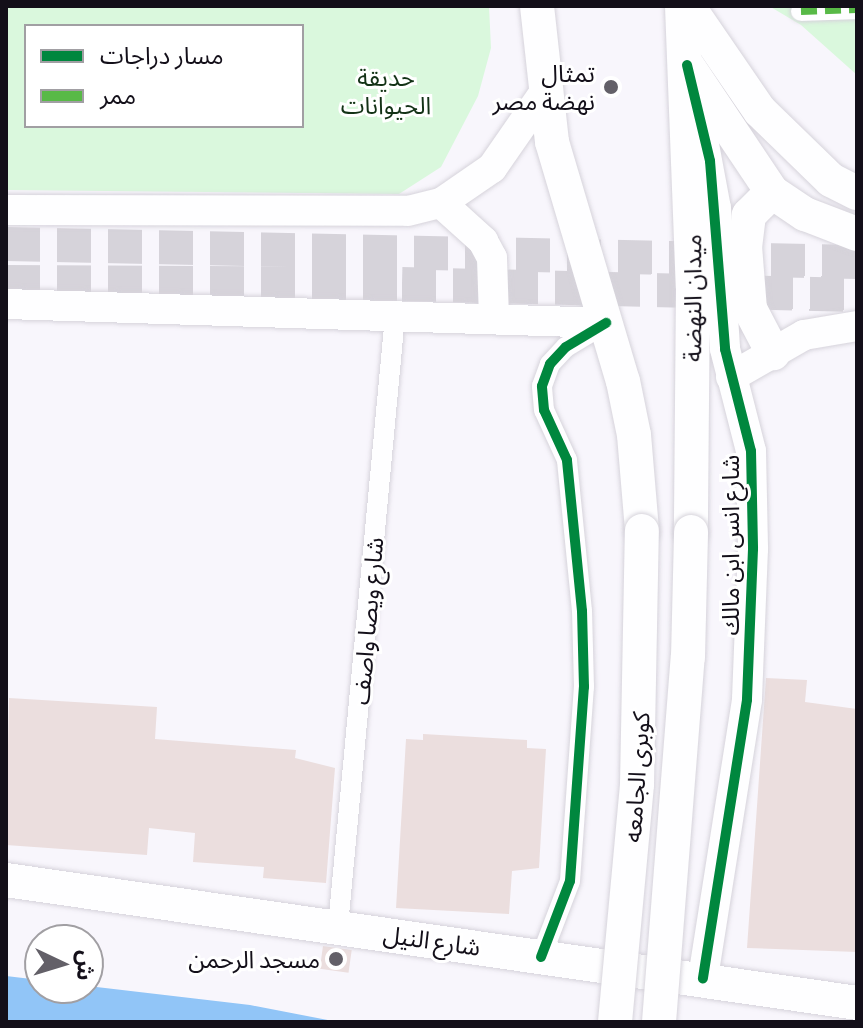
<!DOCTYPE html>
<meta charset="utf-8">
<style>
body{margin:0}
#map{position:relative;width:863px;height:1028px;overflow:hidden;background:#f8f6fc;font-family:Commissioner,"Noto Sans Arabic",sans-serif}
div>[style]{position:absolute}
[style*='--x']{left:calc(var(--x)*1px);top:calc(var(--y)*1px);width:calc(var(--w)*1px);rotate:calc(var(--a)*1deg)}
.green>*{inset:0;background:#daf8dd}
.water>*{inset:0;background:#91c5f7}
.building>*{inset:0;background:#ebdede;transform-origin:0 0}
.primary-tunnel>*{height:34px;margin-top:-17px;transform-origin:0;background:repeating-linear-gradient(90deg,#d6d3da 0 34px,transparent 0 51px)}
.roads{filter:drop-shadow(0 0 2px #d6d3db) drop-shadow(0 0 2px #d6d3db)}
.street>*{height:20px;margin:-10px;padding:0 10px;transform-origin:10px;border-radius:10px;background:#fefeff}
.secondary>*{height:30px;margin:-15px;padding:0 15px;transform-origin:15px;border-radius:15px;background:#fefeff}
.primary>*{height:34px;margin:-17px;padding:0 17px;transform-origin:17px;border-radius:17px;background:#fefeff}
.bridges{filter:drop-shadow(0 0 2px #d6d3db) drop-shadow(0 0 2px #d6d3db)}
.primary-bridge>*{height:34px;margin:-17px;padding:0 17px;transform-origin:17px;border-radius:17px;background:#fefeff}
.quiet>*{height:8px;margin-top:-4px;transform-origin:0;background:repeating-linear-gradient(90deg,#58b947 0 16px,transparent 0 24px)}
.cycleway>*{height:10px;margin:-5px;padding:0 5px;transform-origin:5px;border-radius:5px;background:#00873e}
.dots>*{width:22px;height:22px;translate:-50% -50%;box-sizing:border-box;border:4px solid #fff;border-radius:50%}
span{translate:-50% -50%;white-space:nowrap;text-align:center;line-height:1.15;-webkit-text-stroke:6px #fff;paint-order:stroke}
.poi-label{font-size:24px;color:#130f19}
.right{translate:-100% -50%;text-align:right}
.park-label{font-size:24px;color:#133216}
.street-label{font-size:24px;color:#130f19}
.frame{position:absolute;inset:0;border:8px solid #130f19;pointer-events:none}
.legend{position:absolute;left:24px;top:24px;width:280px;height:104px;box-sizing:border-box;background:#fff;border:2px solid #a19fa3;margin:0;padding:10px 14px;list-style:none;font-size:24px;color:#130f19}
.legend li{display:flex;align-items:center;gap:16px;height:40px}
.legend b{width:40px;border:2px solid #a19fa3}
.north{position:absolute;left:24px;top:924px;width:80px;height:80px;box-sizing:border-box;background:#fff;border:2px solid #a19fa3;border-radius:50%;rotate:94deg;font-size:22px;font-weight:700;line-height:32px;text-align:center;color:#130f19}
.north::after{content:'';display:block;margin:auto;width:28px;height:36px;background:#636068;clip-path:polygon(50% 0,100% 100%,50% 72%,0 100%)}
</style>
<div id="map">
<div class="green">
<div style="clip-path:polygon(evenodd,6px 6px,489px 6px,491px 48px,478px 96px,441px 167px,399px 194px,6px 190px,6px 6px,26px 26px,302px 26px,302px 126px,26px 126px,26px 26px)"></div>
<div style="clip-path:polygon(769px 6px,857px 6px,857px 75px,801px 25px)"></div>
</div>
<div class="water">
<div style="clip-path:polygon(6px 976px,40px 980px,40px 988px,88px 986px,250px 1005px,338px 1022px,6px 1022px)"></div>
</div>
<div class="building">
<div style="clip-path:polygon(766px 678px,807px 680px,805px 702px,857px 709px,857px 952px,747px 948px)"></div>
<div style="clip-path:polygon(9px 698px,157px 707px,155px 739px,296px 750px,295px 758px,335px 768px,326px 883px,263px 878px,264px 867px,193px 862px,195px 833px,149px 828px,147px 855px,6px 845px)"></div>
<div style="clip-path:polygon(423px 734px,527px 740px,527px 748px,546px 749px,539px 868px,512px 871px,509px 914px,396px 908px,406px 739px,423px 740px)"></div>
<div style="left:323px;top:946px;width:29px;height:23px;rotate:8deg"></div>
</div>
<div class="primary-tunnel">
<div style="--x:6;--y:244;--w:851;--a:1.21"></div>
<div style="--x:6;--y:282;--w:396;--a:0.3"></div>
<div style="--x:402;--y:284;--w:455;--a:1.4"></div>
</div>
<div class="roads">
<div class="street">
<div style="--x:801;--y:11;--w:56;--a:-2"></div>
<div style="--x:338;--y:926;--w:613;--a:-84.66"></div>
<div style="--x:541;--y:957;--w:81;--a:-69.1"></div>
<div style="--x:570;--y:881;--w:195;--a:-85.9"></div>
<div style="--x:584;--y:687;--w:76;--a:-91.5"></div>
<div style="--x:582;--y:611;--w:152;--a:-95.7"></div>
<div style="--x:567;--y:460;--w:55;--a:-114.7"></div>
<div style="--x:544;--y:410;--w:24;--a:-95"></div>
<div style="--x:542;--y:386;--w:23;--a:-70"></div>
<div style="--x:550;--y:364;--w:23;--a:-47"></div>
<div style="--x:566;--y:347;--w:47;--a:-31"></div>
</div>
<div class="secondary">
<div style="--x:694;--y:91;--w:119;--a:79.4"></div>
<div style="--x:716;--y:208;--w:141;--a:86.3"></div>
<div style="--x:725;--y:349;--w:105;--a:75.7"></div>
<div style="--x:751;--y:451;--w:98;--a:88.8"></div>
<div style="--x:753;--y:549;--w:151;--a:92.3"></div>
<div style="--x:747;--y:700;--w:282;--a:99"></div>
<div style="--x:441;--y:203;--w:57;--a:42.1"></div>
<div style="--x:483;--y:241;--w:19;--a:62"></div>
<div style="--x:492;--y:258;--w:60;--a:88.1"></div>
<div style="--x:6;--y:210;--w:402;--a:0.1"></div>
<div style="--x:408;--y:211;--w:34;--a:-14"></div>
<div style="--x:441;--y:203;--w:62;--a:-34.5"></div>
<div style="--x:492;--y:168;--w:91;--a:-55.3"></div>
<div style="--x:6;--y:304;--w:600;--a:1.81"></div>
<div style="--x:731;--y:377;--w:84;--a:-29.9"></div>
<div style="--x:804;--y:335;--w:54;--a:-9.6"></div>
</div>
<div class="primary">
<div style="--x:537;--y:6;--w:137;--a:83.7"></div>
<div style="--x:552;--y:142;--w:249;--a:73.5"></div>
<div style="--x:623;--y:381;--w:55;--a:78.5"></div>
<div style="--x:634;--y:435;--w:96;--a:85.2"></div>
<div style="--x:682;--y:6;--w:281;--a:87.8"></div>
<div style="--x:693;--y:287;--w:245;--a:90.5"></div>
<div style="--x:688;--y:6;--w:127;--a:55.6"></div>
<div style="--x:760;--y:111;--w:99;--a:44.2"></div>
<div style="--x:831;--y:180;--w:29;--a:27"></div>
<div style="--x:687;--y:65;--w:153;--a:56.2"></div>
<div style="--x:772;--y:192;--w:40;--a:34"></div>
<div style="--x:805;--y:214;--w:56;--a:21"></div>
<div style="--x:772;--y:192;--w:33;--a:135"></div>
<div style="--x:749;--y:215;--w:31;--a:97"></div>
<div style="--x:745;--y:246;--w:63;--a:85.5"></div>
<div style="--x:750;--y:309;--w:50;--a:62.4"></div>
<div style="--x:6;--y:880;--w:860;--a:8.22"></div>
</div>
</div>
<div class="bridges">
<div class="primary-bridge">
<div style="--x:615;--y:1022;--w:239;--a:-84.7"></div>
<div style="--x:637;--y:784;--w:253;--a:-88.9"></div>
<div style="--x:659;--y:1022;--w:366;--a:-85.5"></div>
<div style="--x:688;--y:657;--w:125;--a:-88.6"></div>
</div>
</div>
<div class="quiet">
<div style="--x:801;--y:11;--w:56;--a:-2"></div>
</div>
<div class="cycleway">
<div style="--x:687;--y:65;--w:99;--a:76.5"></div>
<div style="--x:710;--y:161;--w:189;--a:85.4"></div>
<div style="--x:725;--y:349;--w:105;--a:75.7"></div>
<div style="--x:751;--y:451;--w:98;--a:88.8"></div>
<div style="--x:753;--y:549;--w:151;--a:92.3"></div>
<div style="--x:747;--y:700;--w:282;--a:99"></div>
<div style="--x:541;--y:957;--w:81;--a:-69.1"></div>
<div style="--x:570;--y:881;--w:195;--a:-85.9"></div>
<div style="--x:584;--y:687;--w:76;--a:-91.5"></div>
<div style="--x:582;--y:611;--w:152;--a:-95.7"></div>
<div style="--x:567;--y:460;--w:55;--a:-114.7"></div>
<div style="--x:544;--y:410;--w:24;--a:-95"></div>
<div style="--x:542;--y:386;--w:23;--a:-70"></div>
<div style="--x:550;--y:364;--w:23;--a:-47"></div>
<div style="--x:566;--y:347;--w:47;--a:-31"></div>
</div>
<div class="dots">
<div style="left:611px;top:87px;background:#636068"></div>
<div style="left:336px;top:959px;background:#636068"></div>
</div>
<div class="poi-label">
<span class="right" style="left:595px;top:87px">تمثال<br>نهضة مصر</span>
<span class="right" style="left:320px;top:959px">مسجد الرحمن</span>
</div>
<div class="park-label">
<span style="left:386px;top:91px">حديقة<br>الحيوانات</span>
</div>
<div class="street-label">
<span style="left:692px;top:298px;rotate:-90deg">ميدان النهضة</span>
<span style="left:730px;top:545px;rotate:-90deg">شارع انس ابن مالك</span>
<span style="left:367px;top:621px;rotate:-85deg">شارع ويصا واصف</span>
<span style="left:636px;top:777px;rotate:-86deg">كوبرى الجامعه</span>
<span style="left:432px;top:940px;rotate:8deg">شارع النيل</span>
</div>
<div class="frame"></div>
<ul class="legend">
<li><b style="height:10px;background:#00873e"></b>مسار دراجات</li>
<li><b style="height:10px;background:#58b947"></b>ممر</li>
</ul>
<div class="north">ش</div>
</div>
